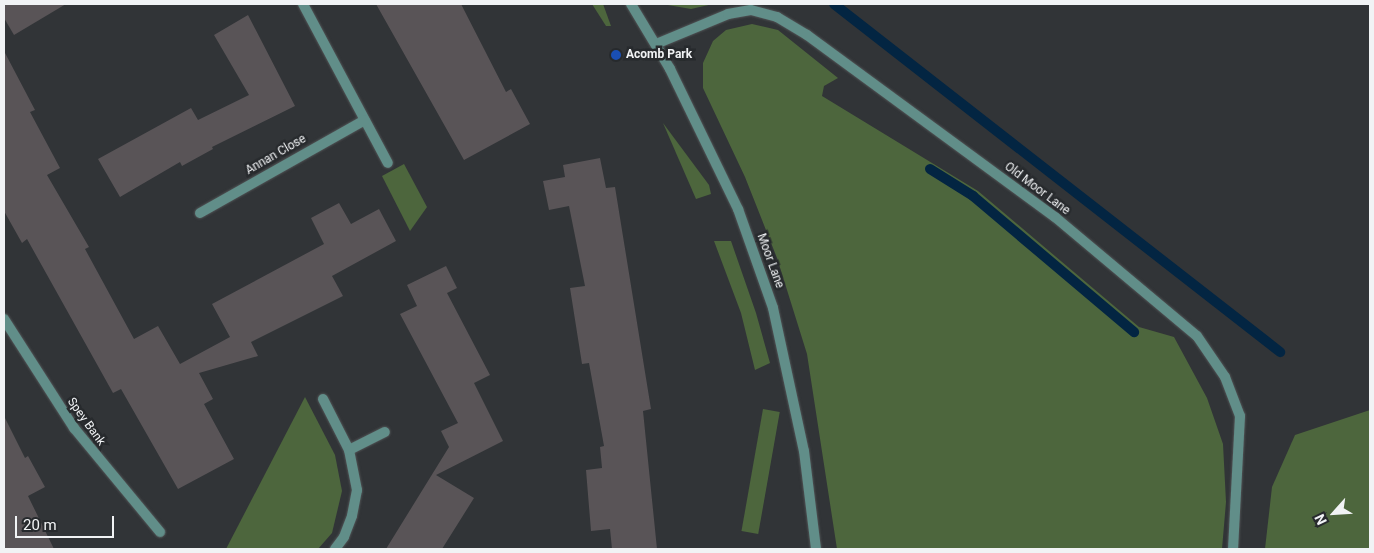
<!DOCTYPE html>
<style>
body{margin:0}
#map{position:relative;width:1374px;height:553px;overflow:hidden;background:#313437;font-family:Roboto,sans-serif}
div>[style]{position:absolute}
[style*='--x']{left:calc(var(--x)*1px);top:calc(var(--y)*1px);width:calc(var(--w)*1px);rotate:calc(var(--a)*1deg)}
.green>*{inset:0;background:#4d663d;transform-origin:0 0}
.stream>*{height:10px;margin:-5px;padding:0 5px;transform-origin:5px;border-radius:5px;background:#032542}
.building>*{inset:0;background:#595457}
.roads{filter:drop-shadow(0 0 1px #505355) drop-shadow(0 0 1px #505355)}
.minor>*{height:10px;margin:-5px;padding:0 5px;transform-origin:5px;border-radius:5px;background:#618e89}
.tertiary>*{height:10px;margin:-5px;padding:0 5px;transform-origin:5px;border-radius:5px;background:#618e89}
.dots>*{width:14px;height:14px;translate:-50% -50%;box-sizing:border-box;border:2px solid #272a2d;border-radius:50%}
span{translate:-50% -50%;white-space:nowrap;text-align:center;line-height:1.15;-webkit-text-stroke:5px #272a2d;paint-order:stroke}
.poi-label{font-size:12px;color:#f1f3f5;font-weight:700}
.left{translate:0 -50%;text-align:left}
.street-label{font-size:12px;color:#f1f3f5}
.frame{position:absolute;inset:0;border:5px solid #f1f3f5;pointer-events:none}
.north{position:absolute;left:1309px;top:488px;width:50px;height:50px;-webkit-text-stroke:4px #272a2d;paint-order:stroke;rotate:244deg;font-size:14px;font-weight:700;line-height:20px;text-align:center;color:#f1f3f5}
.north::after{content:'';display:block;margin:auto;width:18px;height:22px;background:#f1f3f5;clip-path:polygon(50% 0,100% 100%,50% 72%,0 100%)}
.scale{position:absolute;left:15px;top:516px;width:99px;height:22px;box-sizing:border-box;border:2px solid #f1f3f5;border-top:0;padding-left:6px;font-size:15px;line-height:18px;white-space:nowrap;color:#f1f3f5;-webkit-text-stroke:4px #272a2d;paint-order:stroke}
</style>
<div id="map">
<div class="green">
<div style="clip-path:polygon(592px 4px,603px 4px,611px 26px,606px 26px)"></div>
<div style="clip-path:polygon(662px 4px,713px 4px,691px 9px)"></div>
<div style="clip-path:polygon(752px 24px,778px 30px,838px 78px,824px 86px,822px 96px,978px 191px,1139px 327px,1174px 337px,1207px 398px,1223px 444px,1226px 502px,1222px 549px,837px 549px,807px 354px,777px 258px,745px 177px,703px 88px,703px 63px,713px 41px,726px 30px)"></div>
<div style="clip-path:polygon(663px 123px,709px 185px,711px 194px,696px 199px)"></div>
<div style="clip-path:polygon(404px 164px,427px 207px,410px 231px,382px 176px)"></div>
<div style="clip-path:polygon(714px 241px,731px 241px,756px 313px,770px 363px,755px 370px,741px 313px)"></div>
<div style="clip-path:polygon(305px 397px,335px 455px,342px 491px,332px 533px,318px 549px,226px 549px)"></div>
<div style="left:763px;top:409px;width:17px;height:124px;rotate:10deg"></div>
<div style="clip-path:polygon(1370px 410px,1370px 549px,1265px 549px,1272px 487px,1295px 435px)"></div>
</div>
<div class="stream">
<div style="--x:834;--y:4;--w:566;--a:37.96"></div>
<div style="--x:930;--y:169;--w:51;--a:32.1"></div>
<div style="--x:973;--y:196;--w:211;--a:40.2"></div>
</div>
<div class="building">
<div style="clip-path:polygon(4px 4px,66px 4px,14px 35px,4px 18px)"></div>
<div style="clip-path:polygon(376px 4px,461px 4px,506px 92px,511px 89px,530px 124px,464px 160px)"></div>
<div style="clip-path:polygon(248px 15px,295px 106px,212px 147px,213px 149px,182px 166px,180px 162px,120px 197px,98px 159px,191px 108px,198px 120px,249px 95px,214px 35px)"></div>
<div style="clip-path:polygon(4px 51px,35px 110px,30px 112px,60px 168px,47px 175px,89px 247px,85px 249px,134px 339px,158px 326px,180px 364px,230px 337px,212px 304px,324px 244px,311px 218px,339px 203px,351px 224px,379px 209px,396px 241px,332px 276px,343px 296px,251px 342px,258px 356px,199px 373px,213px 399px,204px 404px,234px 459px,178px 489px,121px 389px,113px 393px,27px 239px,22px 243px,4px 211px)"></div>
<div style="clip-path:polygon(600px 158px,606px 188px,615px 187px,651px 409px,643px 411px,657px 549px,612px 549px,610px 529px,591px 531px,586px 470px,602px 468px,600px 447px,604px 446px,589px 363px,582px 364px,570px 288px,585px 286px,569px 206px,549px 210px,543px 181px,565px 177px,563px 165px)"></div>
<div style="clip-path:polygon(446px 266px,457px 288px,447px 293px,490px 375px,474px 383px,503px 441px,436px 475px,474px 498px,442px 549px,386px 549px,449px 447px,441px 431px,458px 423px,400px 314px,417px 306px,407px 285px)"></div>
<div style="clip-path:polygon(4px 416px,25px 458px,28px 456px,45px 487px,28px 496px,54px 549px,4px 549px)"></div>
</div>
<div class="roads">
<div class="minor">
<div style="--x:303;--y:4;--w:180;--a:61.9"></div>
<div style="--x:656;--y:44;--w:78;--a:-22.6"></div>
<div style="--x:728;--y:14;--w:23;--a:-10"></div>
<div style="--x:751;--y:10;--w:27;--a:15"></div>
<div style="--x:777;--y:17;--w:35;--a:31"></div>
<div style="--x:807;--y:35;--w:308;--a:36.3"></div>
<div style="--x:1055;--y:217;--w:185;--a:40"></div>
<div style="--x:1197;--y:336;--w:50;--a:55.7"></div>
<div style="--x:1225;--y:377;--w:42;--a:69"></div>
<div style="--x:1240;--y:416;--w:133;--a:93"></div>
<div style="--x:200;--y:213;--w:189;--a:-29.4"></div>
<div style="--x:4;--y:319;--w:130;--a:57.3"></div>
<div style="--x:74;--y:428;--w:135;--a:50.4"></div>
<div style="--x:323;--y:399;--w:57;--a:63"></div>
<div style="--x:349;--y:450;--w:41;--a:78.7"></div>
<div style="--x:357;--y:490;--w:26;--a:101"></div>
<div style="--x:352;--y:516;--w:22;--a:111"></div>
<div style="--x:344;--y:537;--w:15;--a:127"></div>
<div style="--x:349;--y:450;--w:40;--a:-26.6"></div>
</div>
<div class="tertiary">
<div style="--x:631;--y:4;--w:76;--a:59"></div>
<div style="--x:670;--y:69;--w:156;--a:64.1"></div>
<div style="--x:738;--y:209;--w:105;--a:70.5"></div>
<div style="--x:773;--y:308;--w:146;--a:77.8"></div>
<div style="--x:804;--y:451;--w:99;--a:83"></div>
</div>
</div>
<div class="dots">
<div style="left:616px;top:55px;background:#1a4fb4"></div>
</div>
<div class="poi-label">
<span class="left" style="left:626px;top:55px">Acomb Park</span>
</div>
<div class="street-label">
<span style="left:276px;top:155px;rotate:-30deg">Annan Close</span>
<span style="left:1037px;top:189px;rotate:37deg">Old Moor Lane</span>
<span style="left:770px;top:261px;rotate:70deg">Moor Lane</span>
<span style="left:86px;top:422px;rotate:54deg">Spey Bank</span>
</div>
<div class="frame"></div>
<div class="north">N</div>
<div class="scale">20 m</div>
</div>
